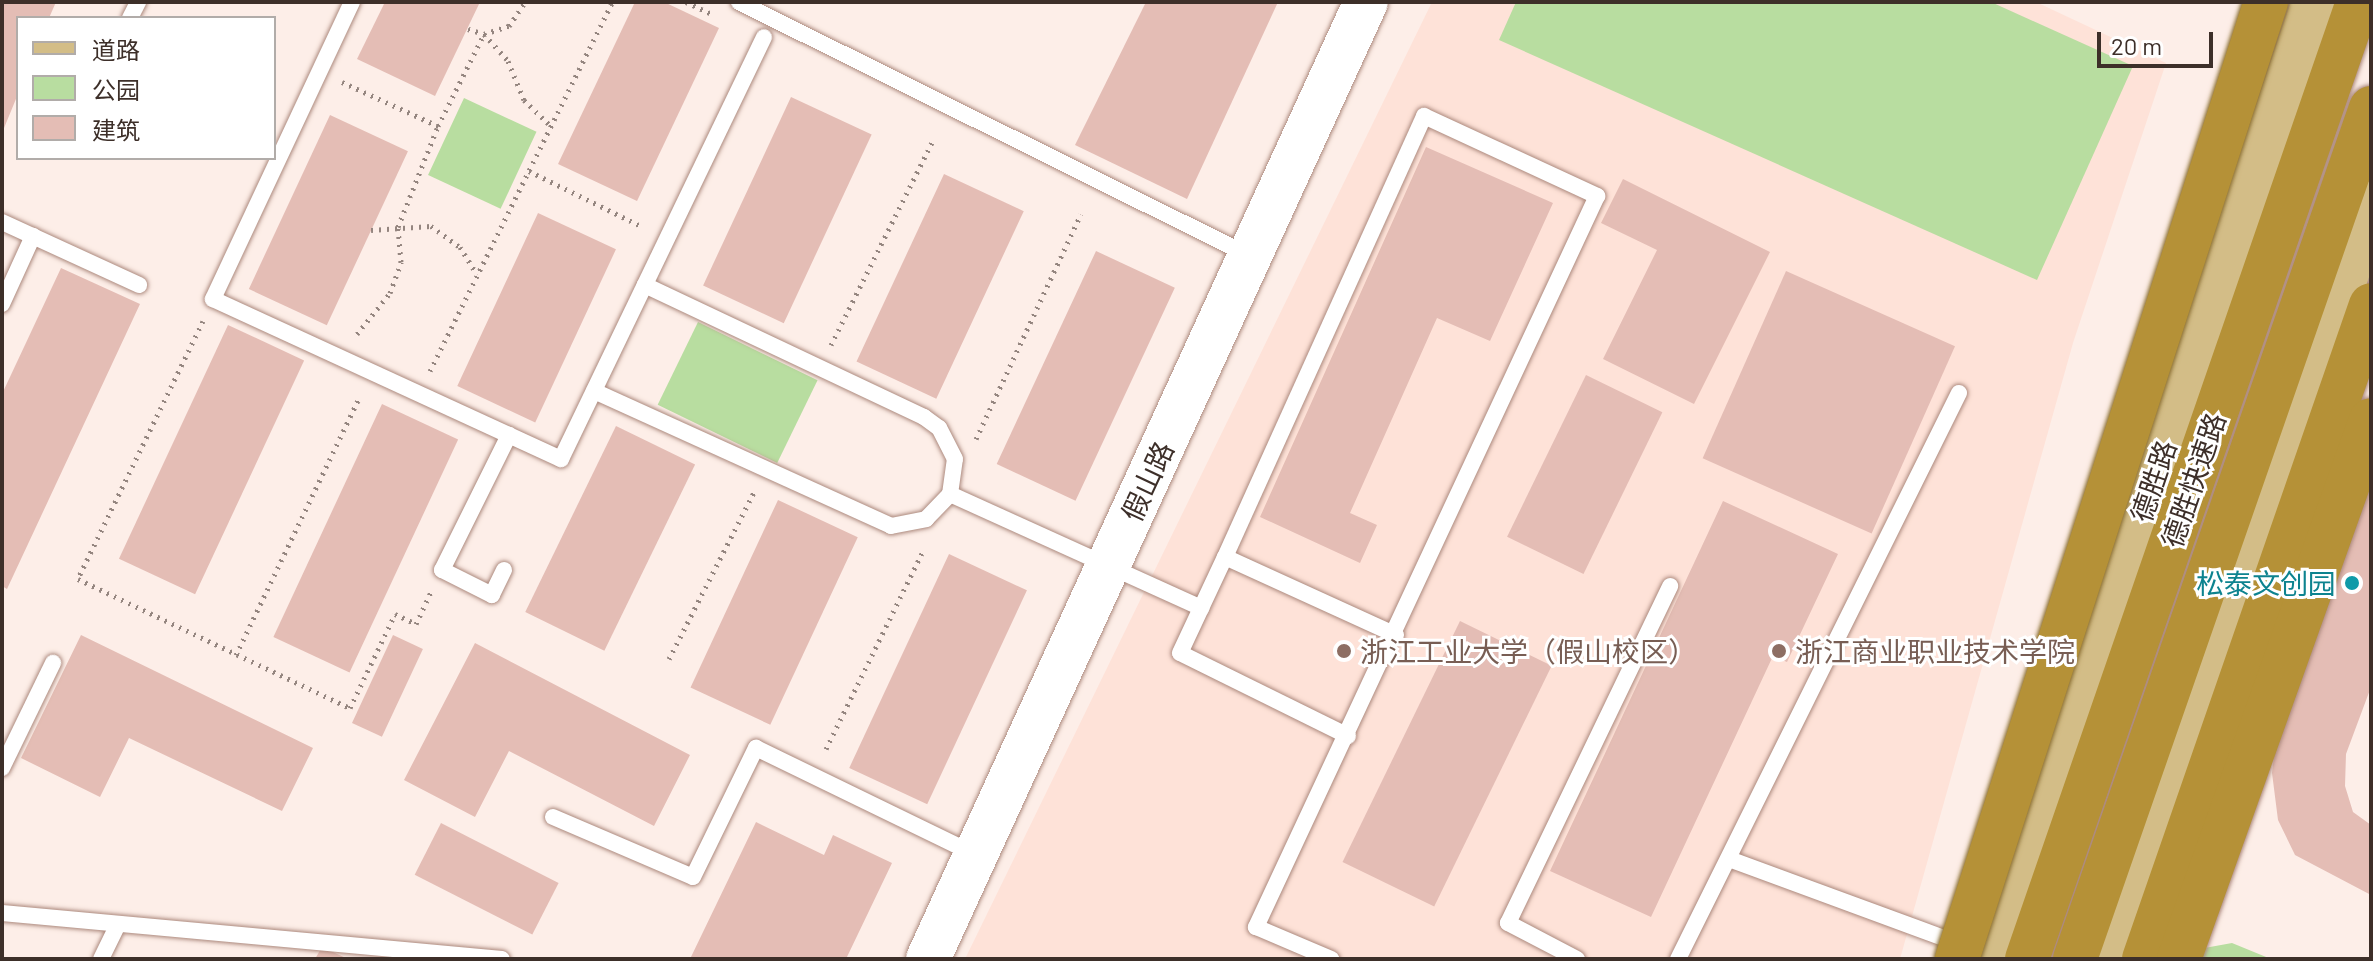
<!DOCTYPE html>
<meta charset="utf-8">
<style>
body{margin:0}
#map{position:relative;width:2373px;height:961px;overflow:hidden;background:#fdeee8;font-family:Barlow,"Noto Sans SC",sans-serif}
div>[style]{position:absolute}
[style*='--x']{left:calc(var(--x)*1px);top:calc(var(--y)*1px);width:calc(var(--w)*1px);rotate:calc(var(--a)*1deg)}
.built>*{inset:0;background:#fee2d8}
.green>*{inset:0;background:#b8dda0;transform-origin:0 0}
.building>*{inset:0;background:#e4bdb5;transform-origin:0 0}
.path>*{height:5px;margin-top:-2.5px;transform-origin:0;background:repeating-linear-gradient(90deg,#94857f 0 2px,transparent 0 8px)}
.roads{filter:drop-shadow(0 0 2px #ac897d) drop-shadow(0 0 2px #ac897d)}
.lane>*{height:16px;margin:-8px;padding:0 8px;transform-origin:8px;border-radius:8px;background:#fff}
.secondary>*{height:44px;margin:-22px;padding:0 22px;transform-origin:22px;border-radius:22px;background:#fff}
.primary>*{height:44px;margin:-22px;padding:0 22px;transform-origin:22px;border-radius:22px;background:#d3bd87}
.highway>*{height:44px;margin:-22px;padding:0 22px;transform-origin:22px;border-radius:22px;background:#b59137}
.bridges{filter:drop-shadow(0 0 2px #8b6f32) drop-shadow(0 0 2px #8b6f32)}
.highway-bridge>*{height:44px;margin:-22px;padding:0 22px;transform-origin:22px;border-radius:22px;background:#b59137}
.dots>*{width:22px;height:22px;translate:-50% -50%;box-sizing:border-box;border:4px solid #fff;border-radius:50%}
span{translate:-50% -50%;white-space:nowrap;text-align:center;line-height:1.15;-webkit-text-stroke:6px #fff;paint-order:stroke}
.street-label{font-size:28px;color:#3d2f29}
.culture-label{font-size:28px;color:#0d838f}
.right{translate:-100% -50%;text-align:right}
.education-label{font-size:28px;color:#785e54}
.left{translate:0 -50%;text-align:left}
.frame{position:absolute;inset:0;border:4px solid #3d2f29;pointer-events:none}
.legend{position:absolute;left:16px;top:16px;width:260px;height:144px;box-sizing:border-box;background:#fff;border:2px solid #b1aca9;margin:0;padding:10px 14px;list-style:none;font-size:24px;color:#3d2f29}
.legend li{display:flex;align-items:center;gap:16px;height:40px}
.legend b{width:40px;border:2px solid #b1aca9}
.scale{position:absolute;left:2097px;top:32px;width:116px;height:36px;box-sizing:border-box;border:4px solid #3d2f29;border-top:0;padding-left:10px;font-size:24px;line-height:28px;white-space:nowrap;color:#3d2f29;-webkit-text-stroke:6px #fff;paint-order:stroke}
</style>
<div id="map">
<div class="built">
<div style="clip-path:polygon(1432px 2px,2036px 2px,2166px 63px,2073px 343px,1900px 959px,965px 959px)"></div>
</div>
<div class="green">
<div style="clip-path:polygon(1516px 2px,1991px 2px,2133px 66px,2037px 280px,1499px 40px)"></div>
<div style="left:464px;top:98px;width:80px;height:85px;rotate:25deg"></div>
<div style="left:698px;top:322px;width:133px;height:92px;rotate:26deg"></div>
<div style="clip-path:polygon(2232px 943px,2271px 959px,2195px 959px,2199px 949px)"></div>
</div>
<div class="building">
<div style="clip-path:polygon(2px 2px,56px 2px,49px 18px,18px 18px,18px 94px,2px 133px)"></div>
<div style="clip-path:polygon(385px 2px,480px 2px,435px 96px,357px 59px)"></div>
<div style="clip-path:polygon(635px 2px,664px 2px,719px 28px,637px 201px,558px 164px)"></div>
<div style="clip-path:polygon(1146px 2px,1278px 2px,1187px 199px,1075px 145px)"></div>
<div style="left:791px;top:97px;width:89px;height:208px;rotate:25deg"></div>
<div style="left:330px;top:115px;width:86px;height:192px;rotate:25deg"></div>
<div style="clip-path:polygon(1426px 147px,1553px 203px,1490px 341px,1437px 318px,1350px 513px,1377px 525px,1360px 563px,1260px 517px)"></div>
<div style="left:944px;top:174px;width:88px;height:207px;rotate:25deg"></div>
<div style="clip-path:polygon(1623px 179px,1770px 252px,1694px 404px,1603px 359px,1657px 250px,1601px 223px)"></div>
<div style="left:538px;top:213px;width:86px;height:191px;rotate:25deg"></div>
<div style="left:1096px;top:251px;width:87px;height:235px;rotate:25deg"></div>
<div style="clip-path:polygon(61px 268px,140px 304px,7px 589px,2px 586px,2px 394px)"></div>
<div style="left:1786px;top:271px;width:185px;height:205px;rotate:24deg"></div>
<div style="left:228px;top:325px;width:84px;height:258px;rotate:25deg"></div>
<div style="left:1586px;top:375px;width:85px;height:180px;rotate:26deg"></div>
<div style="left:382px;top:404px;width:84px;height:257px;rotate:25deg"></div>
<div style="left:616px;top:426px;width:88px;height:207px;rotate:26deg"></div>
<div style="clip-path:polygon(2371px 479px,2371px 687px,2346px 754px,2345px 786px,2353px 812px,2371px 825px,2371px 895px,2295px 855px,2278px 820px,2272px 773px,2276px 739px)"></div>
<div style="left:778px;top:500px;width:88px;height:207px;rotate:25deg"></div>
<div style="clip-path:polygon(1723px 501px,1838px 554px,1787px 662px,1773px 656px,1651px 917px,1550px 871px)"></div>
<div style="left:949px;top:554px;width:86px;height:236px;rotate:25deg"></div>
<div style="left:1460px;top:621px;width:102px;height:268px;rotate:26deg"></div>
<div style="clip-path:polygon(81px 635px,313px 748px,282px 811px,129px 738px,100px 797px,21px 758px)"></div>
<div style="left:393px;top:635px;width:33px;height:97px;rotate:25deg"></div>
<div style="clip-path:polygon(475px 643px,690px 755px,654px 826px,509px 751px,475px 817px,404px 780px)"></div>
<div style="clip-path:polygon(756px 822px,824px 855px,833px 835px,892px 863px,846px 959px,690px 959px)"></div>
<div style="left:441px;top:823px;width:132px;height:58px;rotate:27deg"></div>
<div style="clip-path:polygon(322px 947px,348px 959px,315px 959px)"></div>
</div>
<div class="path">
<div style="--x:686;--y:2;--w:31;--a:25"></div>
<div style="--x:468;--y:29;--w:17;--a:17"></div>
<div style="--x:484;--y:34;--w:36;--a:48"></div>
<div style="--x:508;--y:61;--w:42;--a:67.7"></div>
<div style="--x:524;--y:100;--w:37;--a:44"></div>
<div style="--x:342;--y:82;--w:106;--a:24.6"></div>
<div style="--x:529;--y:171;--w:127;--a:26.2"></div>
<div style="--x:371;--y:230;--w:60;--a:-3.8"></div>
<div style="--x:431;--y:226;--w:36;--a:36"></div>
<div style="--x:460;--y:247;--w:32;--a:58"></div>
<div style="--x:203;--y:321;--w:287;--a:115.9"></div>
<div style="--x:78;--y:579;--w:301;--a:25.4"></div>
<div style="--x:350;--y:708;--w:104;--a:-64.4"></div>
<div style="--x:395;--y:614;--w:23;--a:25"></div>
<div style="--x:416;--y:624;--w:35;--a:-65"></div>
<div style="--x:357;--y:334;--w:53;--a:-51.2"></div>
<div style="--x:390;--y:293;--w:33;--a:-70"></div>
<div style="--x:401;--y:262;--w:35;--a:-95"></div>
<div style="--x:398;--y:227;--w:109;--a:-68.4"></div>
<div style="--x:438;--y:126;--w:103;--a:-63.4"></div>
<div style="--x:484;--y:34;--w:26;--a:-18"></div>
<div style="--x:509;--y:26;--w:29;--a:-56"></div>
<div style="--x:831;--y:345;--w:227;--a:-63.5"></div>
<div style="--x:430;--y:371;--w:411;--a:-63.7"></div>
<div style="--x:976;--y:439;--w:248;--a:-65"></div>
<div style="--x:236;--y:655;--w:287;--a:-64.4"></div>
<div style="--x:669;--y:659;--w:187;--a:-63"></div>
<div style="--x:826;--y:749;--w:223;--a:-63.9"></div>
</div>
<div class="roads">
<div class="lane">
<div style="--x:352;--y:2;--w:328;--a:115.1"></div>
<div style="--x:213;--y:299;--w:383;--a:24.7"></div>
<div style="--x:561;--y:459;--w:468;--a:-64.3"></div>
<div style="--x:739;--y:2;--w:571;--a:26.43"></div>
<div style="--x:130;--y:18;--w:18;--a:-63"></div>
<div style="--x:2;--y:222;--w:151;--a:24.7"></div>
<div style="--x:2;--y:304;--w:75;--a:-65.5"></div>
<div style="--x:594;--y:391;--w:326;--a:24.4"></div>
<div style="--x:891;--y:526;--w:36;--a:-11"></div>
<div style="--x:926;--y:519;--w:35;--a:-46"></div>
<div style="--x:950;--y:494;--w:35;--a:-82"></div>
<div style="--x:955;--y:459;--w:35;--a:-117"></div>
<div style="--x:939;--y:428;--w:19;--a:-144"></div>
<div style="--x:924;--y:417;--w:309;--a:-154.7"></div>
<div style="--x:950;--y:494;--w:276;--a:24.4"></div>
<div style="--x:1225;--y:557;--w:484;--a:-65.7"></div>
<div style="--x:1424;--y:116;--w:191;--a:24.8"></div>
<div style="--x:1597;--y:196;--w:807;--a:115.01"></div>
<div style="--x:1256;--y:927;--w:82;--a:23.1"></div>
<div style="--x:504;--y:570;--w:28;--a:116"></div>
<div style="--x:492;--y:595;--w:56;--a:-153.4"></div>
<div style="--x:442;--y:570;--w:151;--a:-63.6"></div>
<div style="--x:1348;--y:736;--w:187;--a:-153.7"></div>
<div style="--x:1180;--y:653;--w:106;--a:-64.9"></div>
<div style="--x:1225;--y:557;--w:188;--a:24.5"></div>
<div style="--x:2;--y:768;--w:117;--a:-64.1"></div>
<div style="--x:553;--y:817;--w:152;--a:23.2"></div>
<div style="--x:693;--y:877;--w:144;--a:-64"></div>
<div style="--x:756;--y:748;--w:242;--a:25.9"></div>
<div style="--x:1729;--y:859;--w:246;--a:20.2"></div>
<div style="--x:2;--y:913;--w:502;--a:5.26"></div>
<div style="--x:101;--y:959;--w:34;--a:-64"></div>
<div style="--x:1577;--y:959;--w:78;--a:-152.4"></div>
<div style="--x:1508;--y:923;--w:374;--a:-64.3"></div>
<div style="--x:1678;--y:959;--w:632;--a:-63.6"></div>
</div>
<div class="secondary">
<div style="--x:928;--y:959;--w:1052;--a:-65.41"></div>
</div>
<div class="primary">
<div style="--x:1991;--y:959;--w:1010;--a:-71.35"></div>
<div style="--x:2111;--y:959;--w:799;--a:-71"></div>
</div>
<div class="highway">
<div style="--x:2027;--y:959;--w:1013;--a:-70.92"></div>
<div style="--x:2075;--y:959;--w:901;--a:-70.82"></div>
<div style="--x:2144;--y:959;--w:692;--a:-70.86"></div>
<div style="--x:2179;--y:959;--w:572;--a:-70.39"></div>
</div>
</div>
<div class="bridges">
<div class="highway-bridge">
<div style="--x:1957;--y:959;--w:1006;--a:-72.11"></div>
</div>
</div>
<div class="dots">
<div style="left:2352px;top:583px;background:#0f9aa8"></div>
<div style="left:1344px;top:651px;background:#8d6e63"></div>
<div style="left:1779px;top:651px;background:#8d6e63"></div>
</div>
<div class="street-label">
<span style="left:2193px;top:480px;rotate:-71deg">德胜快速路</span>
<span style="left:1147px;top:481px;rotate:-65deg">假山路</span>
<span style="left:2153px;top:481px;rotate:-71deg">德胜路</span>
</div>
<div class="culture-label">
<span class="right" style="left:2336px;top:583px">松泰文创园</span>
</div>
<div class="education-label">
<span class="left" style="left:1360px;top:651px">浙江工业大学（假山校区）</span>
<span class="left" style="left:1795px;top:651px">浙江商业职业技术学院</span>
</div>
<div class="frame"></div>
<ul class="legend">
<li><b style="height:10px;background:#d3bd87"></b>道路</li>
<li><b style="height:22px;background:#b8dda0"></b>公园</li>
<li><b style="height:22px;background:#e4bdb5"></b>建筑</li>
</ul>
<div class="scale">20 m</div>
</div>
